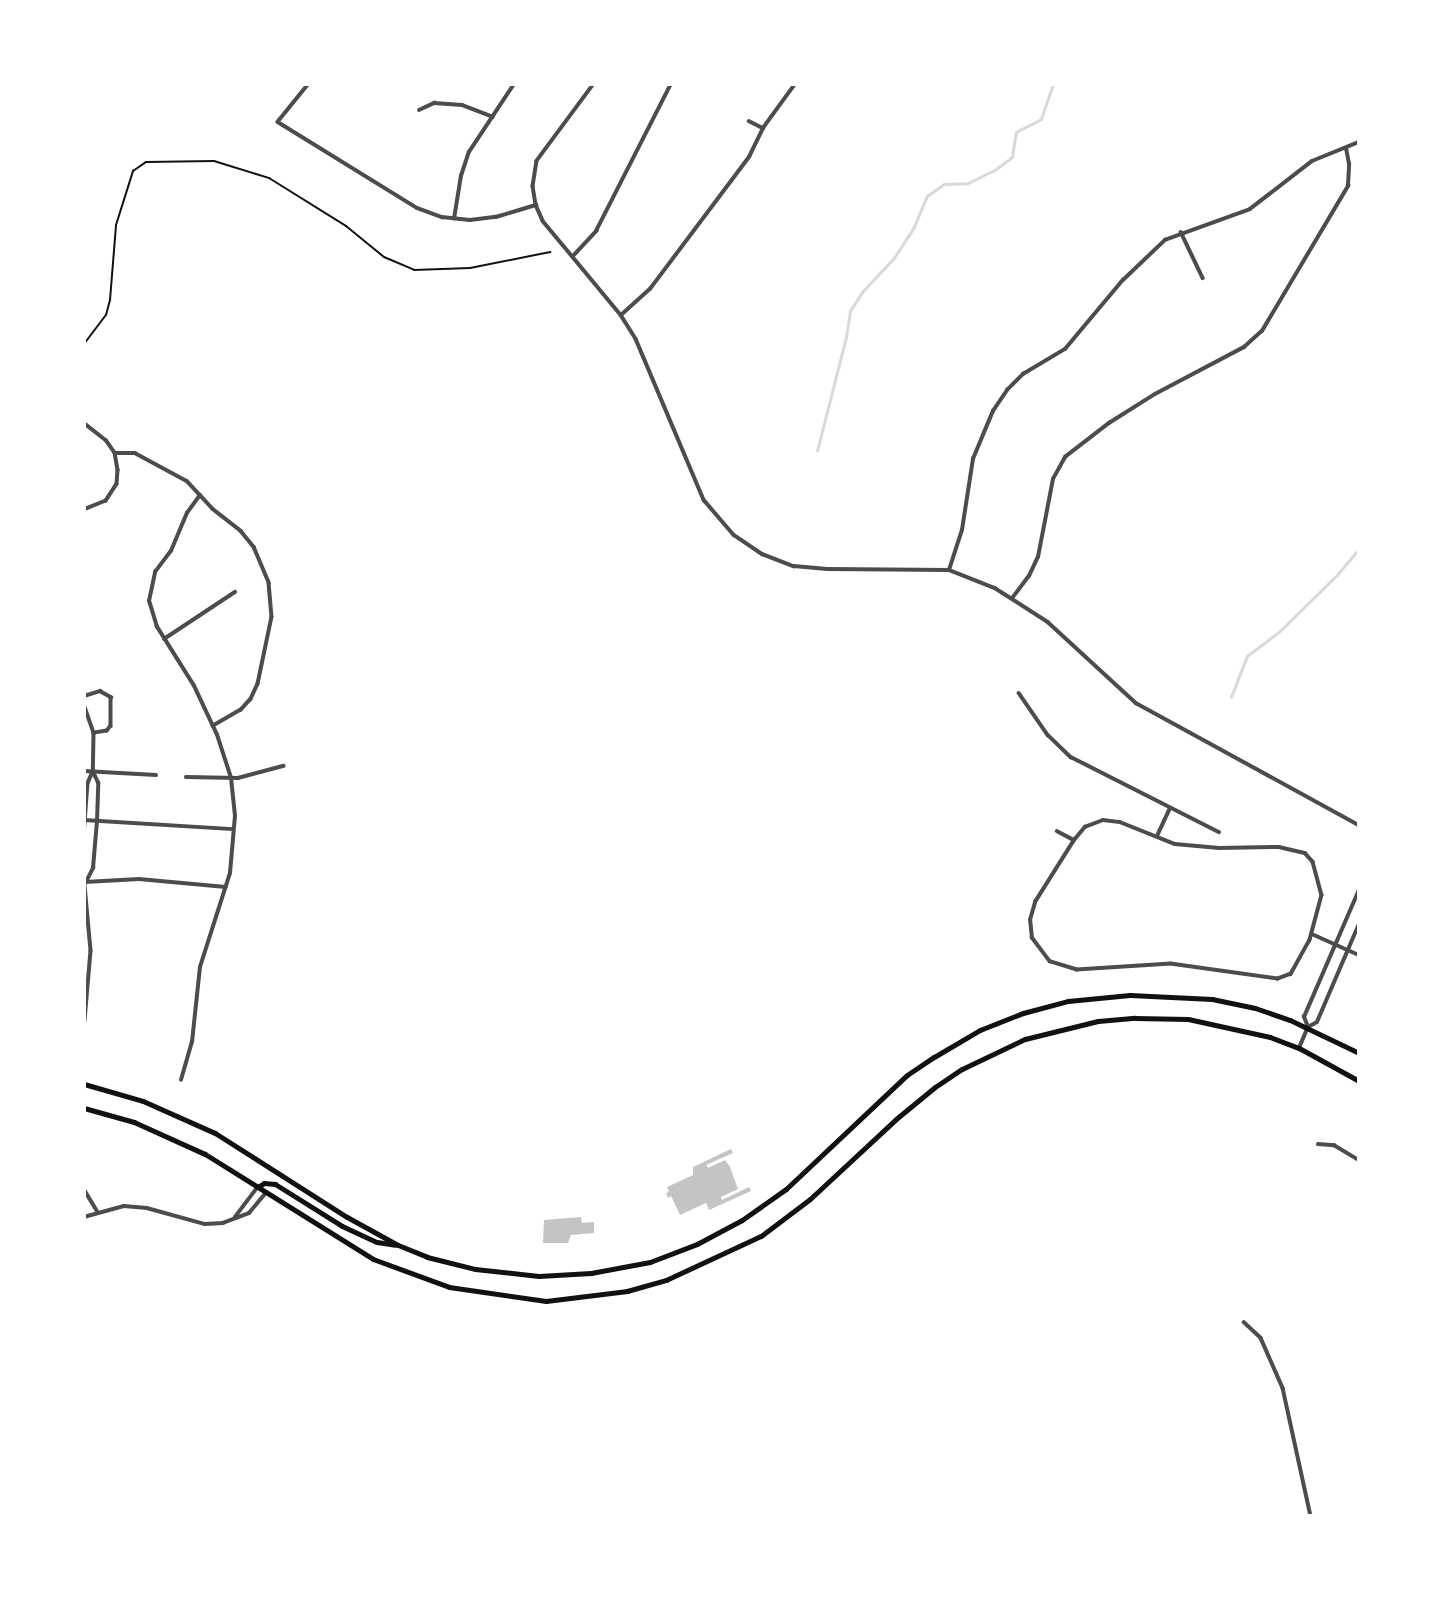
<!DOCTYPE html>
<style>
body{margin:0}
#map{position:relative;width:1443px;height:1600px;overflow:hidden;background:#fff;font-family:"Source Serif 4",serif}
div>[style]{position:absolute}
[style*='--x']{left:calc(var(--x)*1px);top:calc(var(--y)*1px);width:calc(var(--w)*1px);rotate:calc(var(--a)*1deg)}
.stream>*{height:2.5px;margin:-1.25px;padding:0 1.25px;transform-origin:1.25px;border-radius:1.25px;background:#d9d9d9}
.building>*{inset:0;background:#c4c4c4}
.path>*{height:2px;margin:-1px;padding:0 1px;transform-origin:1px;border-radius:1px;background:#111}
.minor>*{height:3.5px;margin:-1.75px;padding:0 1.75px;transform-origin:1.75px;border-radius:1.75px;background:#4c4c4c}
.secondary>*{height:5px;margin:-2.5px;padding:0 2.5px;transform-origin:2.5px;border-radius:2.5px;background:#111}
span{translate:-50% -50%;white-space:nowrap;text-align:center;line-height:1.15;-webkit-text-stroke:5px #fff;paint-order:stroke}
.frame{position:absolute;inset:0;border:86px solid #fff;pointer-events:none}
</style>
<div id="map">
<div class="stream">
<div style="--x:817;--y:451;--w:118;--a:-75.7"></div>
<div style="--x:846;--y:337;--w:26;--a:-81"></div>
<div style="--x:850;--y:311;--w:24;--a:-57"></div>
<div style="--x:863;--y:291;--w:45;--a:-46.8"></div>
<div style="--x:894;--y:258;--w:35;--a:-57"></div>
<div style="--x:913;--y:229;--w:36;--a:-67"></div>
<div style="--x:927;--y:196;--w:21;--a:-35"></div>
<div style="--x:944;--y:184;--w:24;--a:-2"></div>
<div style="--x:968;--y:183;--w:28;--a:-26"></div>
<div style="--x:993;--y:171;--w:24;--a:-36"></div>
<div style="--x:1012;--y:157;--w:25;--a:-81"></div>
<div style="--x:1016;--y:132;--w:28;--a:-27"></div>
<div style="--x:1041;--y:119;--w:37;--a:-71"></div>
<div style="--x:1231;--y:697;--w:44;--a:-68.7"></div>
<div style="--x:1247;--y:656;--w:41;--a:-37.1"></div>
<div style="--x:1280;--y:631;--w:80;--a:-44.5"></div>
<div style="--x:1337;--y:575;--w:34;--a:-50"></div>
</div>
<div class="building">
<div style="clip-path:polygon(731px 1149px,733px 1153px,706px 1165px,708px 1168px,725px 1160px,730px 1167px,738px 1189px,721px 1197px,722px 1200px,749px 1187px,751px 1191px,709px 1210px,706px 1203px,680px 1215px,671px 1196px,668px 1198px,666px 1193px,669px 1192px,667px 1187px,693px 1175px,693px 1167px)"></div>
<div style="clip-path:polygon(581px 1217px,582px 1223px,594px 1222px,594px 1233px,571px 1235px,568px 1243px,543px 1243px,544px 1220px)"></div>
</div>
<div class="path">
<div style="--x:84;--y:344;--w:36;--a:-53"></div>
<div style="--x:106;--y:315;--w:16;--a:-75"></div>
<div style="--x:110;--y:300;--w:75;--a:-85.4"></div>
<div style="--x:116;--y:225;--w:57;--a:-72.5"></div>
<div style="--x:133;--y:171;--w:16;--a:-35"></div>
<div style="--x:146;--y:162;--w:68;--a:-0.8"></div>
<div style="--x:214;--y:161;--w:58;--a:17.2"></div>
<div style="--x:269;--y:178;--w:91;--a:31.9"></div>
<div style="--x:346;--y:226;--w:49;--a:39.2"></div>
<div style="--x:384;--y:257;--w:33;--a:23"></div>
<div style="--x:414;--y:270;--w:56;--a:-2"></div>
<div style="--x:470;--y:268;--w:82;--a:-11.3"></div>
</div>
<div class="minor">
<div style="--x:309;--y:84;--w:49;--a:129.2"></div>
<div style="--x:278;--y:122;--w:163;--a:31.7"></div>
<div style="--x:417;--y:208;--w:27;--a:20"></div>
<div style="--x:442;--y:217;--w:28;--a:6"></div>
<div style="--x:470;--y:220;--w:26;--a:-7"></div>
<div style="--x:496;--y:217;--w:42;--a:-16.7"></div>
<div style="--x:594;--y:84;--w:96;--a:126.5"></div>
<div style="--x:537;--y:161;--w:25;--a:99"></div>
<div style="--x:533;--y:186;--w:19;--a:81"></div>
<div style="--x:536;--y:205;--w:17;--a:66"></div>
<div style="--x:543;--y:221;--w:122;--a:50.3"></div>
<div style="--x:621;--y:315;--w:28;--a:58"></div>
<div style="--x:636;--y:339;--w:175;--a:67.1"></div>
<div style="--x:704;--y:500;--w:46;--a:49.4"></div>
<div style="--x:734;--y:535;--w:34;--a:34"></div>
<div style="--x:762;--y:554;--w:34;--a:21"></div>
<div style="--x:794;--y:566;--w:33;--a:5"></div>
<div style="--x:827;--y:569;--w:122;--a:0.5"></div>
<div style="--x:949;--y:570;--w:49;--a:21.4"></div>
<div style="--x:995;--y:588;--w:63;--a:32.7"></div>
<div style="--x:1048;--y:622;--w:120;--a:42.6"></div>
<div style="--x:1136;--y:703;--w:254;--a:28.7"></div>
<div style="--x:419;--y:110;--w:17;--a:-25"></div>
<div style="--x:434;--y:103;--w:28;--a:4"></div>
<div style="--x:462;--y:105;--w:33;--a:21"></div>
<div style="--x:749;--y:121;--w:16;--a:27"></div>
<div style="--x:454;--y:219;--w:44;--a:-80.8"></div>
<div style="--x:461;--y:176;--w:25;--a:-72"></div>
<div style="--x:469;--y:152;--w:82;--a:-56.5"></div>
<div style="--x:1181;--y:232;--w:51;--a:64.4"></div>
<div style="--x:574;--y:255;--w:33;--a:-47"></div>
<div style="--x:596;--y:231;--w:165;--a:-63"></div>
<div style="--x:621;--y:315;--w:39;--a:-42"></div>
<div style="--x:650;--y:289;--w:165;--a:-53.1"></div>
<div style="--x:749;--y:157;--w:32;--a:-64"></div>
<div style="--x:763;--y:128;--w:54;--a:-54"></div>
<div style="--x:84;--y:423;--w:28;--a:38"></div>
<div style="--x:106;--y:440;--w:16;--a:55"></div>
<div style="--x:115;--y:453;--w:17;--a:80"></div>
<div style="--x:118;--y:470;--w:14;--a:94"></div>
<div style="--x:117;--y:484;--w:20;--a:123"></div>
<div style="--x:106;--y:501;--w:24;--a:158"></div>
<div style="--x:115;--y:453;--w:20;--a:0"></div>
<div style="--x:135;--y:453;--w:59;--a:28.3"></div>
<div style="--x:187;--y:481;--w:38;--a:47"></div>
<div style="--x:213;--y:509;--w:36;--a:38"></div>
<div style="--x:241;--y:531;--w:21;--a:51"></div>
<div style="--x:254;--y:547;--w:39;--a:67"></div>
<div style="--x:269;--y:583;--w:34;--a:85"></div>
<div style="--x:272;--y:617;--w:68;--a:101.8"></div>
<div style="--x:258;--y:684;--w:17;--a:115"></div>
<div style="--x:251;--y:699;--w:15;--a:132"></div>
<div style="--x:241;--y:710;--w:32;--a:150"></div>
<div style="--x:949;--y:570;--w:42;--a:-72"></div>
<div style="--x:962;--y:530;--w:72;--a:-81.2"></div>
<div style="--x:973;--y:459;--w:52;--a:-67.4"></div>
<div style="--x:993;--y:411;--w:25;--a:-56"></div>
<div style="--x:1007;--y:390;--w:23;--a:-45"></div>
<div style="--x:1023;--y:374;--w:49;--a:-30.8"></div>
<div style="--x:1065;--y:349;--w:90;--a:-50"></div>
<div style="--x:1123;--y:280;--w:58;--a:-43.6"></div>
<div style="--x:1165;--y:240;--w:90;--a:-20"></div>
<div style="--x:1250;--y:209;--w:78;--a:-37.7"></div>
<div style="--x:1312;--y:161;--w:51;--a:-22"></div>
<div style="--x:1013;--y:597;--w:26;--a:-53"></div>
<div style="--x:1029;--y:576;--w:21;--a:-65"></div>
<div style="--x:1038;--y:557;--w:79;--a:-79.1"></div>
<div style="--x:1053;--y:479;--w:25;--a:-61"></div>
<div style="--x:1065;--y:457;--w:56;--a:-37.7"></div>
<div style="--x:1109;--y:423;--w:54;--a:-32.2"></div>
<div style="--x:1155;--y:394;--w:101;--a:-27.8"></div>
<div style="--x:1244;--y:347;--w:24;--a:-42"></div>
<div style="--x:1262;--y:331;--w:169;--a:-59.3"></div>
<div style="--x:1348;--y:186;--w:22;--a:-87"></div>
<div style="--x:1349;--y:164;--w:15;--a:-101"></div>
<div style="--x:164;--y:639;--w:85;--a:-33.5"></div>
<div style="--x:1019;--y:693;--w:51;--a:55.4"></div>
<div style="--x:1048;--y:735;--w:32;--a:44"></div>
<div style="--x:1071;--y:757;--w:166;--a:26.9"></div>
<div style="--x:84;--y:696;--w:17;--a:-17"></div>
<div style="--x:100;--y:691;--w:13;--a:29"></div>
<div style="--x:111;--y:697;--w:29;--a:90"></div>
<div style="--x:111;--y:726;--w:6;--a:129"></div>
<div style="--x:107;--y:731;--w:13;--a:171"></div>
<div style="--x:84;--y:704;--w:31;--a:71"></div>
<div style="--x:94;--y:733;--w:39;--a:91"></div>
<div style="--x:93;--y:772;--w:12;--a:114"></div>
<div style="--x:88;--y:783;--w:53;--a:94.3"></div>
<div style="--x:84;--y:771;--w:72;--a:3.2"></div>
<div style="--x:186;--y:777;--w:52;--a:1.1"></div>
<div style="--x:238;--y:778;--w:47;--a:-14.9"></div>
<div style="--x:84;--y:820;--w:149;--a:3.5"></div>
<div style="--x:1103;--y:820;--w:17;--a:7"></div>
<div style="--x:1120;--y:822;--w:59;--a:21.8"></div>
<div style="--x:1175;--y:844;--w:44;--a:5.2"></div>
<div style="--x:1219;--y:848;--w:60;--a:-1"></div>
<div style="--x:1279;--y:847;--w:27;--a:13"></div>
<div style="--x:1305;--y:853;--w:12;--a:48"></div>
<div style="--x:1313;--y:862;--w:34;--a:75"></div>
<div style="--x:1322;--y:895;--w:47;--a:104.9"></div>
<div style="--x:1310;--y:940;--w:39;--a:119"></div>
<div style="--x:1291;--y:974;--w:14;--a:159"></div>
<div style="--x:1278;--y:979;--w:108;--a:-172"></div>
<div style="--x:1171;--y:964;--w:94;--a:176.3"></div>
<div style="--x:1077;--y:970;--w:28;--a:-163"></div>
<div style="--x:1050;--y:962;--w:30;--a:-127"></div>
<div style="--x:1032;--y:938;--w:18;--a:-96"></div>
<div style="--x:1030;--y:920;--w:19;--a:-74"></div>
<div style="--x:1035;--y:902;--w:73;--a:-57.8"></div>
<div style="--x:1074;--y:840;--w:17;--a:-50"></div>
<div style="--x:1085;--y:827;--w:19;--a:-21"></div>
<div style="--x:1057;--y:831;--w:19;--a:28"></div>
<div style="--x:1157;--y:836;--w:29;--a:-65"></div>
<div style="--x:84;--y:875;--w:76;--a:84.7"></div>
<div style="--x:91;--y:951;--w:70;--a:94.9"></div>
<div style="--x:85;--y:882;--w:54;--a:-3.2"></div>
<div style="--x:139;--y:879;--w:87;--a:5.3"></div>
<div style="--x:86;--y:882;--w:16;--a:-63"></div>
<div style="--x:93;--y:868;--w:47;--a:-85.1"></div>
<div style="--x:97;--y:821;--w:38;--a:-88"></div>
<div style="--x:98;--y:783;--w:12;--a:-114"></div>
<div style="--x:1312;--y:934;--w:51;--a:24.1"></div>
<div style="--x:1308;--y:1027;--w:11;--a:-112"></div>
<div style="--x:1304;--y:1017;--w:138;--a:-66.6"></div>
<div style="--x:1299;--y:1048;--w:23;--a:-67"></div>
<div style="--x:1308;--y:1027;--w:10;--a:-29"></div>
<div style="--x:1317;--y:1022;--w:107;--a:-66.8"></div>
<div style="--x:181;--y:1080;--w:40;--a:-74"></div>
<div style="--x:192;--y:1042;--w:75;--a:-83.9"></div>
<div style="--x:200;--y:967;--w:99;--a:-72.3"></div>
<div style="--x:230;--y:873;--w:57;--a:-85"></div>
<div style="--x:235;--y:816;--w:38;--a:-96"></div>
<div style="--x:231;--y:778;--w:45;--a:-108"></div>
<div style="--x:217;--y:735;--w:54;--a:-115.1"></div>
<div style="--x:194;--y:686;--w:70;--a:-122.1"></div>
<div style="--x:157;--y:627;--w:27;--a:-107"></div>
<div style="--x:149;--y:601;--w:30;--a:-78"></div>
<div style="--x:155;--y:572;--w:26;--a:-53"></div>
<div style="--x:171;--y:551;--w:41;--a:-67.2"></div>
<div style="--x:187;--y:513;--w:22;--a:-54"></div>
<div style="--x:1318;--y:1144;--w:16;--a:4"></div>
<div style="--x:1334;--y:1145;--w:29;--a:31"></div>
<div style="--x:84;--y:1189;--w:26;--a:59"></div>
<div style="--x:84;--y:1217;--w:41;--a:-15.4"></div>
<div style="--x:124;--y:1206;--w:23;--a:5"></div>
<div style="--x:147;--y:1208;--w:60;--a:15.4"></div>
<div style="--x:205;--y:1224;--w:18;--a:-3"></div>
<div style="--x:223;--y:1223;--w:28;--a:-21"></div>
<div style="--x:249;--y:1213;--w:26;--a:-50"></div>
<div style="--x:235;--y:1217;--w:38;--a:-53"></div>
<div style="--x:1244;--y:1322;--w:23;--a:43"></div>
<div style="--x:1261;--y:1338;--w:55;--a:66.3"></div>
<div style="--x:1283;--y:1388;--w:131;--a:77.7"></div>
</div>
<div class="secondary">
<div style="--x:84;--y:1084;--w:61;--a:16.1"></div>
<div style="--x:143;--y:1101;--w:79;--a:24"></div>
<div style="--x:215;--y:1133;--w:156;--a:32.5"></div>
<div style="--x:347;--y:1217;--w:58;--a:28.8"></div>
<div style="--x:398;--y:1245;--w:31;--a:22"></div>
<div style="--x:427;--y:1257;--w:49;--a:14"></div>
<div style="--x:475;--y:1269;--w:64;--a:6.2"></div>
<div style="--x:539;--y:1276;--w:52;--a:-3.3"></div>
<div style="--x:591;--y:1273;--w:60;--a:-10.6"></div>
<div style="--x:650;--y:1262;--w:50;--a:-21"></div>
<div style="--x:697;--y:1244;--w:51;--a:-28.1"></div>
<div style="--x:742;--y:1220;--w:54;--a:-35.2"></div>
<div style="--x:786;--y:1189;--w:166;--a:-43.3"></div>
<div style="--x:907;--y:1075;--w:32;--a:-34"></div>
<div style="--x:934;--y:1057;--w:53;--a:-30.4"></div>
<div style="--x:980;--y:1030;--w:46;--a:-21.6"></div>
<div style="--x:1023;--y:1013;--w:47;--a:-14.9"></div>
<div style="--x:1068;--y:1001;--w:62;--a:-5.5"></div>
<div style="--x:1130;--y:995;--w:82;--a:2.8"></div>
<div style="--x:1212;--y:999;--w:44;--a:11.8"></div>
<div style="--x:1255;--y:1008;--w:37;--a:19"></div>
<div style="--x:1290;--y:1020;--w:76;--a:25.6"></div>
<div style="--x:84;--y:1108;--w:52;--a:15.6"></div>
<div style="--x:134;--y:1122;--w:78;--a:24.3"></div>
<div style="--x:205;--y:1154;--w:198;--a:32"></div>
<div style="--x:373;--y:1259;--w:81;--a:20.2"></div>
<div style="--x:449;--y:1287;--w:98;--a:8.2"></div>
<div style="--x:546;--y:1301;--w:82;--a:-7"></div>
<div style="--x:627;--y:1291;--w:41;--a:-15.8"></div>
<div style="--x:666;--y:1280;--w:105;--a:-24.9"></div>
<div style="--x:761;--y:1236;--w:61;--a:-37.1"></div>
<div style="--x:810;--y:1199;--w:117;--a:-42.9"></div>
<div style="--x:896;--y:1119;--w:50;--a:-39.4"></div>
<div style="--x:935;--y:1087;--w:32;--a:-34"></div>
<div style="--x:962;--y:1069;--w:70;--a:-25.5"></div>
<div style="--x:1025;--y:1039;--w:75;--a:-13.9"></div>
<div style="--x:1098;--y:1021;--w:37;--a:-5"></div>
<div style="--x:1135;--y:1018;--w:53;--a:1.1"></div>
<div style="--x:1188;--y:1019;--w:84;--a:12.4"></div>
<div style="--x:1270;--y:1037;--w:31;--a:21"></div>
<div style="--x:1299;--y:1048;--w:68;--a:28.8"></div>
<div style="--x:258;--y:1187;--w:7;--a:-34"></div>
<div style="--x:264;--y:1183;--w:11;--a:5"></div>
<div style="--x:275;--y:1184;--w:79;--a:32.1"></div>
<div style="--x:342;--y:1226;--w:38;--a:25"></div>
<div style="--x:377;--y:1242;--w:18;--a:9"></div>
</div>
<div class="frame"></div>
</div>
